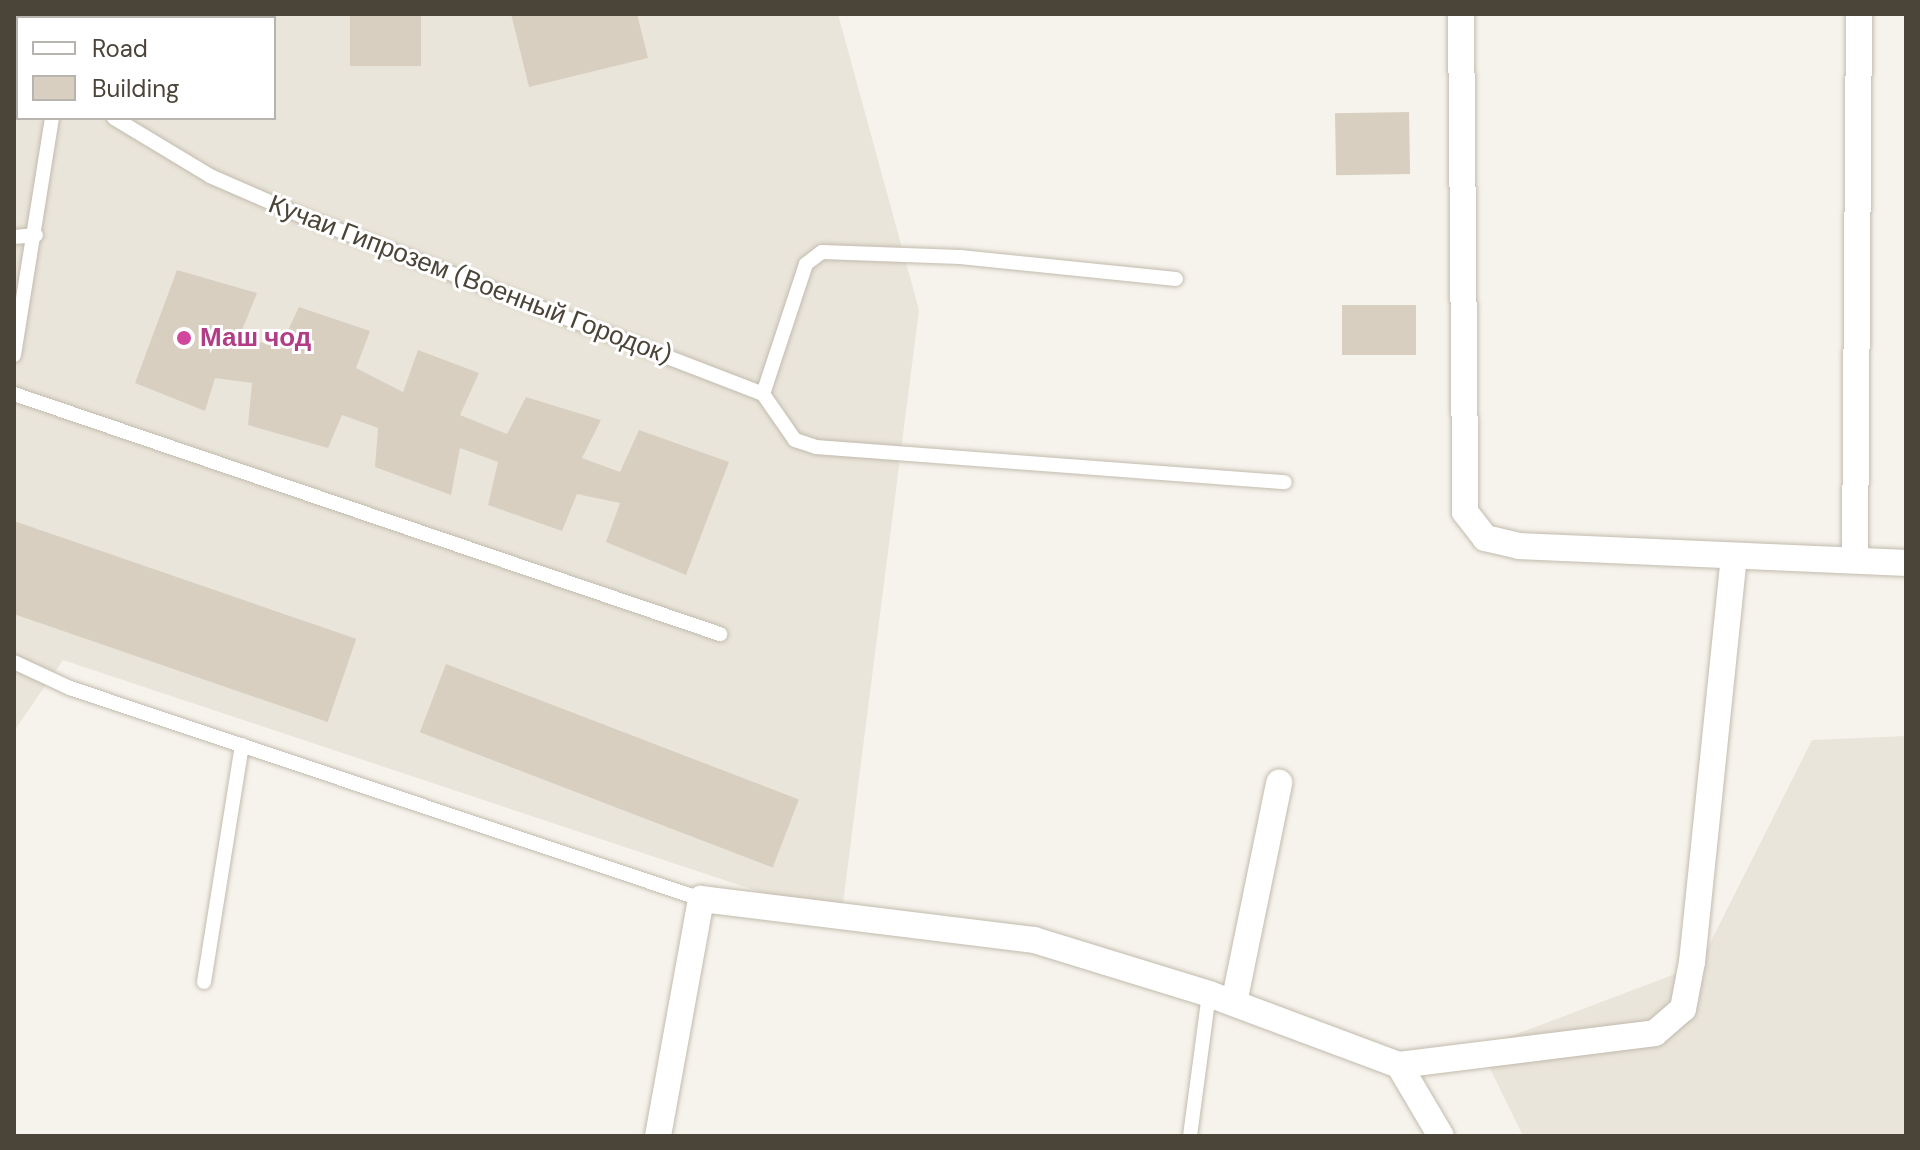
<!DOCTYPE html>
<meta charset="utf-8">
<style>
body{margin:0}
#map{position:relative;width:1920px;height:1150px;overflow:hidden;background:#f6f3ec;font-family:"DM Sans",sans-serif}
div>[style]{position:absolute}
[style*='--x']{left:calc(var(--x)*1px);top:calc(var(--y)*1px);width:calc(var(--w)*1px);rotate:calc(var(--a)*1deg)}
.residential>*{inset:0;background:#eae5da}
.building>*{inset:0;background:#d8cfc1;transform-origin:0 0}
.roads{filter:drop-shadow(0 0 2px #c2bbae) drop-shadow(0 0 2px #c2bbae)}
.lane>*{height:14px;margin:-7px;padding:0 7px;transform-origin:7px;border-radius:7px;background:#fff}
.street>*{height:26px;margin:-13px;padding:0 13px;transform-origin:13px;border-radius:13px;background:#fff}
.dots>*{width:22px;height:22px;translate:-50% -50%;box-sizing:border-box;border:4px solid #fff;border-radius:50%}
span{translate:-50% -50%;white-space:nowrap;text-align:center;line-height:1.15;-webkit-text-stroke:6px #fff;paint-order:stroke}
.street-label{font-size:26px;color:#4b4439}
.hotel-label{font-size:26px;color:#b23c85;font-weight:700}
.left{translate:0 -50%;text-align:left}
.frame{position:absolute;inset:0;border:16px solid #4b4439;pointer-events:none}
.legend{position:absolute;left:16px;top:16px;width:260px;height:104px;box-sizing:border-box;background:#fff;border:2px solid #b7b4b0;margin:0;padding:10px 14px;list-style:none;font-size:24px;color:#4b4439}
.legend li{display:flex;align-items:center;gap:16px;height:40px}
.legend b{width:40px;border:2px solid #b7b4b0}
</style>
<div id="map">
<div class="residential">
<div style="clip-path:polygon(evenodd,14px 14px,838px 14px,919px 310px,841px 919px,63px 660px,14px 731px,14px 14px,18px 18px,274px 18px,274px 118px,18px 118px,18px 18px)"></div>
<div style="clip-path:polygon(1906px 736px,1906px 1136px,1523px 1136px,1480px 1048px,1699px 965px,1812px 740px)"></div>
</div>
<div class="building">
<div style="left:210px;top:14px;width:38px;height:4px"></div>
<div style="left:350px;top:14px;width:71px;height:52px"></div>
<div style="clip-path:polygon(511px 14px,637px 14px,648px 58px,529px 87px)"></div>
<div style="left:1409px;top:112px;width:62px;height:74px;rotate:89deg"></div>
<div style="clip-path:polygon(177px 270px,257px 293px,238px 340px,281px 345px,299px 307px,370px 331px,356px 368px,403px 392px,418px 350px,479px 373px,460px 415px,507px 434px,526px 397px,601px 420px,582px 458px,620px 472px,639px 430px,729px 462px,686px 575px,606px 542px,620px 503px,577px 494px,562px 531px,488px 505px,498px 462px,460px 448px,451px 495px,375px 467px,378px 428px,342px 415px,328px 448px,248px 425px,252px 383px,215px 378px,205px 411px,135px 383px)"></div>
<div style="left:1342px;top:305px;width:74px;height:50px"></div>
<div style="left:14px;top:521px;width:362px;height:88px;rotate:19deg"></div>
<div style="left:446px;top:664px;width:378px;height:73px;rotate:21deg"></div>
</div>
<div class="roads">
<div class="lane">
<div style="--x:66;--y:18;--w:4;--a:-76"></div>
<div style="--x:14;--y:24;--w:4;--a:0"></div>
<div style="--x:114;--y:118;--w:112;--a:31.1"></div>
<div style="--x:210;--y:176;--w:100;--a:23.5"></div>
<div style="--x:302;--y:216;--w:494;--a:21.1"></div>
<div style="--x:763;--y:394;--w:56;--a:55.2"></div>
<div style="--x:795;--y:440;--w:22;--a:18"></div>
<div style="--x:816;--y:447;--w:470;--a:4.3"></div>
<div style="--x:14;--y:237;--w:22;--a:-5"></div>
<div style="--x:14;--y:355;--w:240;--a:-80.9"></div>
<div style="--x:14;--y:394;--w:746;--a:18.78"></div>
<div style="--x:763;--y:394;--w:137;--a:-71.7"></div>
<div style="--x:806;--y:264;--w:20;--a:-37"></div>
<div style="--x:822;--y:252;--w:138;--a:2.1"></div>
<div style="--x:960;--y:257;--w:217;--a:5.8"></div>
<div style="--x:14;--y:662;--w:62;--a:24.9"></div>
<div style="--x:70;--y:688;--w:665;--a:18.49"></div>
<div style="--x:204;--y:982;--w:240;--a:-80.9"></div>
<div style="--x:1190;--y:1136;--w:143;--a:-82.4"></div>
</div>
<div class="street">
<div style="--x:1461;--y:14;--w:498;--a:89.5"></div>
<div style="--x:1465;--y:512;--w:33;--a:52"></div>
<div style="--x:1485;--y:538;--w:35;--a:13"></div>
<div style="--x:1519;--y:546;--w:387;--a:2.5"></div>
<div style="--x:1855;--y:556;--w:542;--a:-89.58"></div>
<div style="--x:1234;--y:1003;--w:225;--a:-78.4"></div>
<div style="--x:1399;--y:1065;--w:82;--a:59.4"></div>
<div style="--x:658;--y:1136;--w:241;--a:-79.7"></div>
<div style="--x:701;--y:899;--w:336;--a:7"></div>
<div style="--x:1034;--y:940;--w:183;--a:17.1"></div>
<div style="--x:1209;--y:994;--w:203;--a:20.5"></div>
<div style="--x:1399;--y:1065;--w:258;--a:-7.1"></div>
<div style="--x:1655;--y:1033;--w:37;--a:-41"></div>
<div style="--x:1683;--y:1009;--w:48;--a:-79.2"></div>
<div style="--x:1692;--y:962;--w:406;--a:-84.1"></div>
</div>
</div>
<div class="dots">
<div style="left:184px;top:338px;background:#d1479c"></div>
</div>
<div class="street-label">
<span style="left:470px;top:280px;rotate:21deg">Кучаи Гипрозем (Военный Городок)</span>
</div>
<div class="hotel-label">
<span class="left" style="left:200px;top:338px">Маш чод</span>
</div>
<div class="frame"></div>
<ul class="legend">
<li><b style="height:10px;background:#fff"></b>Road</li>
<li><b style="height:22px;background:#d8cfc1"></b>Building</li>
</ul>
</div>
